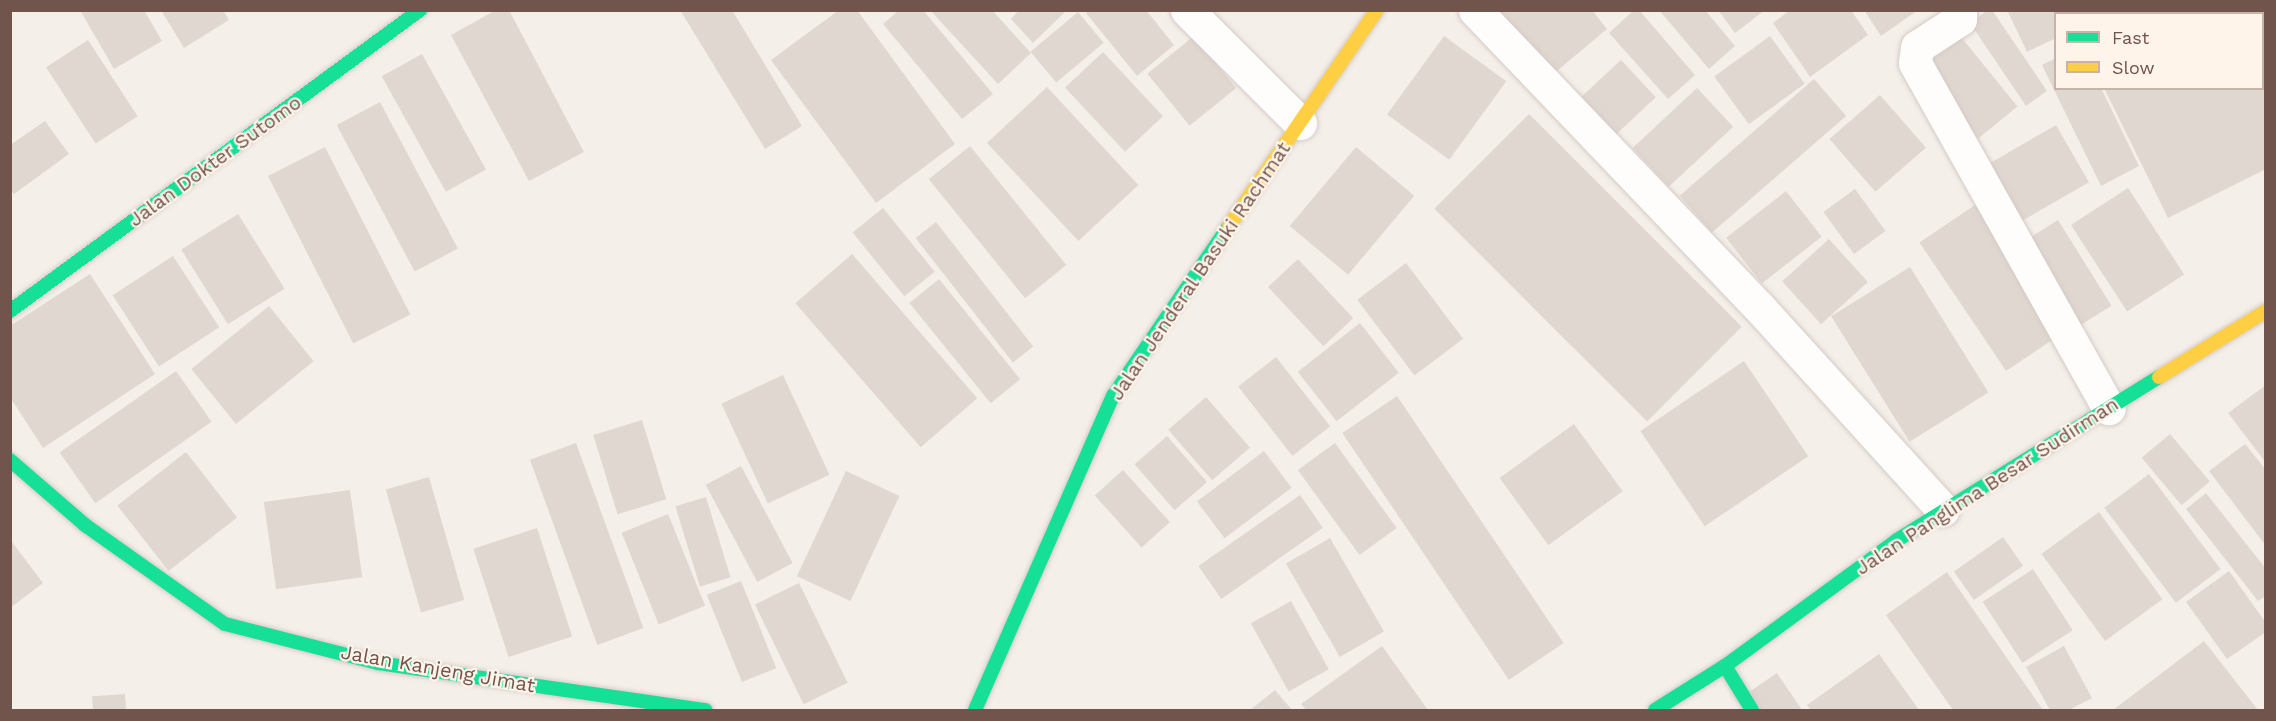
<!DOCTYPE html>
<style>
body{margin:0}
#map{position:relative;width:2276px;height:721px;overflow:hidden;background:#f5efe9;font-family:"Work Sans",sans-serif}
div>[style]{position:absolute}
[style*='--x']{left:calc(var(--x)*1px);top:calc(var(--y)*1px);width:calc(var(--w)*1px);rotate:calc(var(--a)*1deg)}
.building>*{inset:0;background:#e1d7d1;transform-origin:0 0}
.roads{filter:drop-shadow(0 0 2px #d4cbc6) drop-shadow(0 0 2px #d4cbc6)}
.street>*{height:33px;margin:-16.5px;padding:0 16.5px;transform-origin:16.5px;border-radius:16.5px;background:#fefdfc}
.fast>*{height:14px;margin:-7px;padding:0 7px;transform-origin:7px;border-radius:7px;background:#16e098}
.slow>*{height:14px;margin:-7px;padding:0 7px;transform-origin:7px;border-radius:7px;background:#ffcf43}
span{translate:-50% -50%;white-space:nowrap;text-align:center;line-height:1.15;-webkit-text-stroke:4.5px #fef4ea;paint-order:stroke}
.street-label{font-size:20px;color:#71544c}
.frame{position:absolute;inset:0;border:12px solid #71544c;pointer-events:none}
.legend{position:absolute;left:2054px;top:12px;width:210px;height:78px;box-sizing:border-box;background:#fef4ea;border:2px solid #c6b4ab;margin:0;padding:8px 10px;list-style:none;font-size:18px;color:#71544c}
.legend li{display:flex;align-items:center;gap:12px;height:30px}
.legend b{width:30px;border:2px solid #c6b4ab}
</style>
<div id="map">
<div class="building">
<div style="clip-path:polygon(80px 10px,144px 10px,162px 41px,114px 69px)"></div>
<div style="clip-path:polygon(161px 10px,223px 10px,229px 20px,184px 48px)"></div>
<div style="clip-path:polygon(496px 10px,509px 10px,584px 152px,529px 181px,451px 35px)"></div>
<div style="clip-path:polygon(680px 10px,732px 10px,802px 126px,765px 149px)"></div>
<div style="clip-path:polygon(839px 10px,857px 10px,955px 144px,876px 203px,771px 60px)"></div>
<div style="clip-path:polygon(899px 10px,923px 10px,993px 94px,962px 119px,883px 24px)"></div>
<div style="clip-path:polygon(930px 10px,992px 10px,1031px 53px,998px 84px)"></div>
<div style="clip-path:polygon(1019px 10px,1067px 10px,1033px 43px,1011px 19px)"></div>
<div style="clip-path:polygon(1089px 10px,1146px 10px,1174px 45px,1137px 76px,1086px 13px)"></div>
<div style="clip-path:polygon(1499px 10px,1592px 10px,1607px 29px,1552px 75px)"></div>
<div style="clip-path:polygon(1634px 10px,1639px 10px,1695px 75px,1668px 99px,1609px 33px)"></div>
<div style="clip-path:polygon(1659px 10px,1705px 10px,1735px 46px,1709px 69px)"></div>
<div style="clip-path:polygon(1718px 10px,1765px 10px,1735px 33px)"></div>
<div style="clip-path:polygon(1790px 10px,1851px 10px,1868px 35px,1810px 77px,1773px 23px)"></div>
<div style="clip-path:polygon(1864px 10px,1918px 10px,1881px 36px)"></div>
<div style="clip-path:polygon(1988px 10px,1992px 10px,2047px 91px,2026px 106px,1970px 23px)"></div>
<div style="clip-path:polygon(2007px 10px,2060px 10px,2062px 14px,2056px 14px,2056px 38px,2027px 52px)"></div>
<div style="left:2074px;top:10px;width:109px;height:4px"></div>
<div style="left:1078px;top:12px;width:40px;height:62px;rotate:50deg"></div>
<div style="left:1957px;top:32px;width:96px;height:51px;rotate:51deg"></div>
<div style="left:1194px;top:36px;width:67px;height:60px;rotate:51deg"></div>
<div style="left:1444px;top:36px;width:77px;height:97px;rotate:36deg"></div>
<div style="left:1770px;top:36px;width:59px;height:69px;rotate:54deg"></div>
<div style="left:88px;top:40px;width:91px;height:50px;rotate:57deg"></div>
<div style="left:1103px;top:52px;width:88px;height:52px;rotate:47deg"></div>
<div style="left:422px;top:54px;width:132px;height:46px;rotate:61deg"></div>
<div style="clip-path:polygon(2056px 58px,2056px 88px,2101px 88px,2139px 166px,2101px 186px,2042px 65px)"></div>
<div style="left:1621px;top:60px;width:51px;height:54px;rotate:47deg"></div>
<div style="clip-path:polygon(2262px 61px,2266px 67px,2266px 169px,2168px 218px,2104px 88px,2262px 88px)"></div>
<div style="left:1814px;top:79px;width:49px;height:178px;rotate:49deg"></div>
<div style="left:1047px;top:87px;width:134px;height:82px;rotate:47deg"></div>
<div style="left:1697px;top:88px;width:53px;height:88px;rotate:47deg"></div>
<div style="left:1880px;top:95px;width:70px;height:67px;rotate:49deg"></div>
<div style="left:380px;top:102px;width:166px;height:49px;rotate:62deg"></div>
<div style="left:1529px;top:114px;width:301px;height:134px;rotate:45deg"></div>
<div style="clip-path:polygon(45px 121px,69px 154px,14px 194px,10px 189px,10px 145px)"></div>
<div style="left:2056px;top:125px;width:66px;height:78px;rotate:60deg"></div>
<div style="left:970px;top:146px;width:153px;height:53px;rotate:51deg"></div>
<div style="left:325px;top:147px;width:188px;height:64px;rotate:63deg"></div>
<div style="left:1356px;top:147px;width:76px;height:103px;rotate:40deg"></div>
<div style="left:2128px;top:188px;width:103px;height:68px;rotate:57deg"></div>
<div style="left:1855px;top:189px;width:52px;height:39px;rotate:54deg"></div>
<div style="left:1786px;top:191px;width:58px;height:76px;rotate:52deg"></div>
<div style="left:1975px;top:205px;width:155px;height:67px;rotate:56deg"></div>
<div style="left:883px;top:208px;width:82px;height:39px;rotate:51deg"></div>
<div style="left:238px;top:214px;width:88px;height:67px;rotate:58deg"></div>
<div style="left:2058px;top:220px;width:101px;height:44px;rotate:58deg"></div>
<div style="left:936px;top:222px;width:158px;height:26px;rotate:52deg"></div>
<div style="left:1829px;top:239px;width:58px;height:63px;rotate:48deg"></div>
<div style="left:852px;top:254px;width:191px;height:75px;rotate:49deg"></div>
<div style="left:173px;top:256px;width:85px;height:72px;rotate:57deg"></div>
<div style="left:1298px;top:259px;width:81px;height:41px;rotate:47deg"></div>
<div style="left:1406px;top:263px;width:95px;height:61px;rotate:53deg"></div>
<div style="left:1910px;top:267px;width:148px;height:93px;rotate:58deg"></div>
<div style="clip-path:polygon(90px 274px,155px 374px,43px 448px,10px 397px,10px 326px)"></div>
<div style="left:939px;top:279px;width:129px;height:38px;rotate:51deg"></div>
<div style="left:269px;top:306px;width:71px;height:100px;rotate:51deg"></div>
<div style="left:1360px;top:323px;width:63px;height:79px;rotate:52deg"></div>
<div style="left:1276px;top:357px;width:88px;height:48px;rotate:52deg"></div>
<div style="left:1744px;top:361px;width:115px;height:125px;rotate:56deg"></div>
<div style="left:176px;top:371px;width:62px;height:142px;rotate:55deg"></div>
<div style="left:783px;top:375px;width:110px;height:68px;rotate:65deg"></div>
<div style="clip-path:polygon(2266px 385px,2266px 463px,2228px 413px)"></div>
<div style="left:1397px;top:396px;width:298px;height:66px;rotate:56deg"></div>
<div style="left:1206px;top:397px;width:67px;height:50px;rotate:49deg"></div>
<div style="left:642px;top:420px;width:83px;height:51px;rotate:73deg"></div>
<div style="left:1574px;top:424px;width:83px;height:92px;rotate:54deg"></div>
<div style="left:2170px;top:434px;width:62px;height:37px;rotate:50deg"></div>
<div style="left:1167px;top:436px;width:61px;height:43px;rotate:49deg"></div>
<div style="left:576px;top:443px;width:197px;height:49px;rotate:70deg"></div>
<div style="left:1335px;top:443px;width:105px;height:46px;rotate:54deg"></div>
<div style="clip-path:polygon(2245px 444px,2266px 470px,2266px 546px,2209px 471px)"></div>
<div style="left:1264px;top:451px;width:46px;height:84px;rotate:53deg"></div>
<div style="left:186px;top:452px;width:83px;height:87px;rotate:52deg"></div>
<div style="left:741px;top:466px;width:110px;height:40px;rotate:62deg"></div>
<div style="left:1123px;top:470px;width:70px;height:38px;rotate:48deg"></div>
<div style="left:846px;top:471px;width:59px;height:116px;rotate:25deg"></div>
<div style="left:2149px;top:474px;width:119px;height:56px;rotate:53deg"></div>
<div style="left:429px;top:477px;width:128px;height:45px;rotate:74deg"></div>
<div style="left:350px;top:490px;width:88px;height:87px;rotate:82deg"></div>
<div style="clip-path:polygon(2206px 493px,2266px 569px,2266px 596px,2258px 601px,2186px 509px)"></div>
<div style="left:1300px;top:495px;width:40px;height:124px;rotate:55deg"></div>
<div style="left:706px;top:497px;width:84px;height:32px;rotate:73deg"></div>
<div style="left:2099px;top:512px;width:108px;height:71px;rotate:54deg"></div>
<div style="left:668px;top:514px;width:99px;height:50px;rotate:68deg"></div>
<div style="left:537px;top:528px;width:114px;height:67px;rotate:72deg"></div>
<div style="left:2003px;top:537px;width:35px;height:60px;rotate:55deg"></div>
<div style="left:1330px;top:538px;width:108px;height:51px;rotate:60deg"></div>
<div style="clip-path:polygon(12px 542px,43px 583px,10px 608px,10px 544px)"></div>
<div style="left:2033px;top:569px;width:73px;height:60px;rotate:57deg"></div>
<div style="clip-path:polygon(2229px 571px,2266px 623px,2266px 632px,2227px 659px,2186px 602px)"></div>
<div style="clip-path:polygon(1947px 572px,2043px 710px,1953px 710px,1886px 615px)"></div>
<div style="left:741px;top:581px;width:94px;height:37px;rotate:68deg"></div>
<div style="left:799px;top:583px;width:111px;height:49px;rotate:64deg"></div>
<div style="left:1291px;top:601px;width:78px;height:46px;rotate:61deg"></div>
<div style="clip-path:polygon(2204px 641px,2258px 710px,2113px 710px)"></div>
<div style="clip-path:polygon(1382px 646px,1428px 710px,1306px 710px,1301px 704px)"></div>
<div style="clip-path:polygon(2064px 646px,2092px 698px,2069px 710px,2050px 710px,2026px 667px)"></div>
<div style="clip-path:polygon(1879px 654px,1919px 710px,1811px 710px,1807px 705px)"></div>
<div style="clip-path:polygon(1777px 673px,1802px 710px,1757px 710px,1746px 694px)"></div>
<div style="clip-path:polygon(1275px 690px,1292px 710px,1250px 710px)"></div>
<div style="left:125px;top:694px;width:16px;height:33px;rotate:86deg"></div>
</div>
<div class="roads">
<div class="street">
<div style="--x:1187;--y:10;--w:160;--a:45"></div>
<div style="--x:1475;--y:10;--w:410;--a:46.3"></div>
<div style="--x:1758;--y:306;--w:275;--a:47.8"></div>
<div style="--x:1960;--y:10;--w:9;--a:90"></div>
<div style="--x:1960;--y:19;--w:51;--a:146.9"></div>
<div style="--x:1917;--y:47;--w:16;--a:97"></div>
<div style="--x:1915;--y:63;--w:396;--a:60.7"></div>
</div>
<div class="fast">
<div style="--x:10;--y:311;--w:509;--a:-36.28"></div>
<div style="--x:10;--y:460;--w:99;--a:40.9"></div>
<div style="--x:85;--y:525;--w:171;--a:35.3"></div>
<div style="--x:225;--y:624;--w:158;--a:14.3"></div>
<div style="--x:378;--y:663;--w:331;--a:8.2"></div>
<div style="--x:1725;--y:666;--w:52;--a:58.5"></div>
<div style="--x:975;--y:710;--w:343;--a:-66.3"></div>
<div style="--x:1113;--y:396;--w:206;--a:-55.7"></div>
<div style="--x:1655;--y:710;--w:83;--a:-32.2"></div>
<div style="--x:1725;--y:666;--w:213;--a:-36.2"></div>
<div style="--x:1897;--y:540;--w:309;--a:-31.9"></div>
</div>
<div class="slow">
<div style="--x:1229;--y:226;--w:262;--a:-55.6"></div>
<div style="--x:2159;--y:377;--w:126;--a:-31.7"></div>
</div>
</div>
<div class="street-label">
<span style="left:215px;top:161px;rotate:-36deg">Jalan Dokter Sutomo</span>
<span style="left:1200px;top:271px;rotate:-56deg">Jalan Jenderal Basuki Rachmat</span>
<span style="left:1987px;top:486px;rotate:-33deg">Jalan Panglima Besar Sudirman</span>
<span style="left:438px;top:669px;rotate:10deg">Jalan Kanjeng Jimat</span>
</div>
<div class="frame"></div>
<ul class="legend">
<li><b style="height:8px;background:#16e098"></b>Fast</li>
<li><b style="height:8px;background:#ffcf43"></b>Slow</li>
</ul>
</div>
